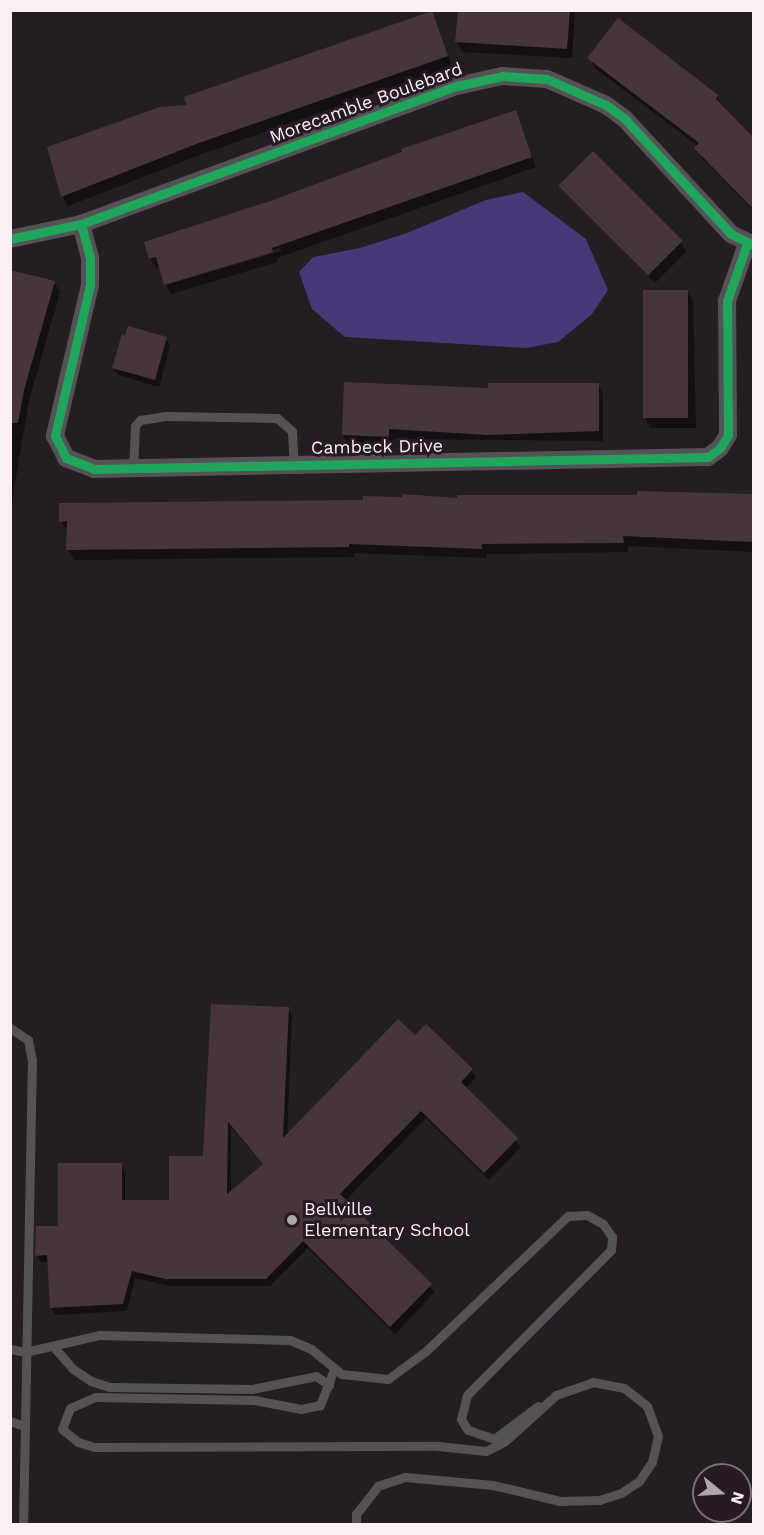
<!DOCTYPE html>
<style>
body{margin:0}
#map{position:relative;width:764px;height:1535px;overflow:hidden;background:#241d22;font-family:"Work Sans",sans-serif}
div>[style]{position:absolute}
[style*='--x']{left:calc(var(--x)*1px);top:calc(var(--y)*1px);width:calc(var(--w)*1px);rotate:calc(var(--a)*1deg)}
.water>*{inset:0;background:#473978}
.shadow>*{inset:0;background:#0007}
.building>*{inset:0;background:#47353c;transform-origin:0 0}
.lane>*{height:9px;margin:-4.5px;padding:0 4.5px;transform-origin:4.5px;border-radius:4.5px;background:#545255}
.street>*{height:18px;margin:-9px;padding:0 9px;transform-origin:9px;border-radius:9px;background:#545255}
.cycleway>*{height:9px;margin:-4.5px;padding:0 4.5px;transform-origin:4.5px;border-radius:4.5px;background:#20a55d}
.dots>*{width:16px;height:16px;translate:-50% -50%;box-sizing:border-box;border:3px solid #271a23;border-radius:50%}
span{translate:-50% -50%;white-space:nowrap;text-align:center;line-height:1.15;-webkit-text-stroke:6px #271a23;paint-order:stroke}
.street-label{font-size:18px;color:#f9eff5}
.poi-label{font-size:18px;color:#f9eff5}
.left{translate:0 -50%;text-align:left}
.frame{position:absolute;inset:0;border:12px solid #f9eff5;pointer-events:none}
.north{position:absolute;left:692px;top:1463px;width:60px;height:60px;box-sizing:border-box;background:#271a23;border:2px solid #7b6f77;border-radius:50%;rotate:108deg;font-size:16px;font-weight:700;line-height:24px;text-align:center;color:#f9eff5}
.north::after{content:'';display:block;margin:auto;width:21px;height:27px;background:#aea6ab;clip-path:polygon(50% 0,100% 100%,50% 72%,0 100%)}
</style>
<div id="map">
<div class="water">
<div style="clip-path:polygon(523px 192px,586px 239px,608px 290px,592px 314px,558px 342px,526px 348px,345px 337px,312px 309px,299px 272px,313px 257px,360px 248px,407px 233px,486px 200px)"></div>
</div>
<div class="shadow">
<div style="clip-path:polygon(459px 10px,575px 10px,572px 58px,462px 52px,457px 42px)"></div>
<div style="clip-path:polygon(431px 12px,452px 66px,205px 153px,68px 206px,62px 196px,189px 106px)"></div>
<div style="clip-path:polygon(589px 58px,717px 96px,722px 107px,754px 139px,754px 211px,702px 158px,698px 146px,595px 68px)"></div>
<div style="clip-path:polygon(515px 112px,536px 167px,277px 258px,278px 262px,171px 294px,166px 285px,281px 251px,280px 248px,165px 283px,160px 267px,156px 268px,150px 258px,271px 203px)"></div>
<div style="clip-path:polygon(561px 186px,681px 242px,686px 252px,655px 283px)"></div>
<div style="clip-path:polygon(10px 271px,54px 282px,60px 292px,29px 401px,10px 513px)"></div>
<div style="clip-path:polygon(687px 291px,693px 301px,696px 428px,650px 428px,645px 418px)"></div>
<div style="clip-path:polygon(166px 338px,170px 346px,159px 387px,118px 375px,114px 368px)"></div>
<div style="clip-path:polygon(598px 384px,603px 394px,603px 441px,394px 439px,393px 446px,349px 445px,343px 435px,489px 390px)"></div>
<div style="clip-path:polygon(638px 492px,754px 495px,754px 552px,628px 546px,628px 552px,487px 554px,487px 558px,354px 553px,354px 557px,74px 560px,68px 550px,68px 531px,61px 521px,459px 500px,638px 496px)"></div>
<div style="clip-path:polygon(evenodd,288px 1009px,292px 1016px,287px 1136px,415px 1037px,471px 1070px,476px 1078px,465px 1088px,521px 1147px,489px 1180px,426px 1118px,345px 1201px,435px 1292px,395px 1334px,308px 1248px,270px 1286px,170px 1286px,135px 1278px,127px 1311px,56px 1315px,51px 1308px,49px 1262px,41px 1262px,36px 1255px,121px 1164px,125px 1172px,125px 1202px,170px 1201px,205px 1158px,288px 1009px,231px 1127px,264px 1165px,231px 1193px,231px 1127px)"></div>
</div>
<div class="building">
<div style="clip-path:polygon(458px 10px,570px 10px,567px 49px,455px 42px)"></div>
<div style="clip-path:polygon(432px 11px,448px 56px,199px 143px,61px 197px,47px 147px,160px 107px,187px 105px,184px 97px)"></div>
<div style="clip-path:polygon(618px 18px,718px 95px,716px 99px,753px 137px,753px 209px,694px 148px,699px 143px,587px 58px)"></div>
<div style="clip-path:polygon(516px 110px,532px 157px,272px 248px,273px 252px,164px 285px,156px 257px,149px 259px,144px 242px,270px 201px,402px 152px,401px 149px)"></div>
<div style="left:593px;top:151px;width:127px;height:49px;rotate:45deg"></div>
<div style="clip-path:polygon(10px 270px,55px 281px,24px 390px,18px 423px,10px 423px)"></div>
<div style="left:643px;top:290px;width:45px;height:128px"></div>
<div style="clip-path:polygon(128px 326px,167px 337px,155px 380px,112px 368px,122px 334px,125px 335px)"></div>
<div style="clip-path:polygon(344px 382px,488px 388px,488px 383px,599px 383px,599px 431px,488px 435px,389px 429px,389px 437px,342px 435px)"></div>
<div style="clip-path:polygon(637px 491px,753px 494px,753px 542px,623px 536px,624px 543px,482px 544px,482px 549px,349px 544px,349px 547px,66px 550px,67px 521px,59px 522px,59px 503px,363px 500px,363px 496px,402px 497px,402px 494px,457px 498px,457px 495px,637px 495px)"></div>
<div style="clip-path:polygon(evenodd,211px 1004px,289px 1007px,283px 1138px,398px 1019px,415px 1035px,426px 1024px,473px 1069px,461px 1082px,518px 1138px,484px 1173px,421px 1111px,340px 1194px,432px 1284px,390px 1327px,303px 1241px,266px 1279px,165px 1279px,132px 1271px,123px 1304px,50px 1308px,47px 1255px,35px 1256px,36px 1226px,58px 1226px,58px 1163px,122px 1163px,122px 1200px,169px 1200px,169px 1156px,203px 1156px,211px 1004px,228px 1122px,263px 1164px,227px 1194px,228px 1122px)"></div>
</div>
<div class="lane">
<div style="--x:133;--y:469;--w:43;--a:-87.3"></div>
<div style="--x:135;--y:426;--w:8;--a:-50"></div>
<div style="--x:140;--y:420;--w:26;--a:-9"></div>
<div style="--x:166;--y:416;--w:111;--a:1"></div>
<div style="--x:277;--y:418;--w:20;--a:41"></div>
<div style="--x:292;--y:431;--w:34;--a:87"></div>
<div style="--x:10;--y:1028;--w:22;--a:34"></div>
<div style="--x:28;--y:1040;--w:20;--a:79"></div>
<div style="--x:32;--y:1060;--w:464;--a:91.1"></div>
<div style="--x:53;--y:1346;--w:30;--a:49"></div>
<div style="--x:73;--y:1369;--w:22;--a:34"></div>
<div style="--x:91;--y:1381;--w:20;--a:18"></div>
<div style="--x:110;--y:1387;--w:142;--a:0.8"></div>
<div style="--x:252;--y:1389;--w:65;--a:-11.5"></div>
<div style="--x:316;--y:1376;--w:16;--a:35"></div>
<div style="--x:10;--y:1349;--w:15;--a:11"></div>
<div style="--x:25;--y:1352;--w:76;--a:-12.9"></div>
<div style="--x:99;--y:1335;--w:191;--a:1.5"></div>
<div style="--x:290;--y:1340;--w:23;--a:23"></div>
<div style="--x:311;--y:1349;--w:40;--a:39"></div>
<div style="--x:342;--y:1374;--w:46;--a:6.2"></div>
<div style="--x:388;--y:1379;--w:47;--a:-36.4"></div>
<div style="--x:426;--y:1351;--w:196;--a:-43.6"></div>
<div style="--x:568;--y:1216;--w:19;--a:-3"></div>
<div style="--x:587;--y:1215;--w:18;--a:29"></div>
<div style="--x:603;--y:1224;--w:16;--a:55"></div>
<div style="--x:612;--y:1237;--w:13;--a:94"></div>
<div style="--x:611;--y:1250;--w:204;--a:134.8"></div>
<div style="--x:467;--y:1395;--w:25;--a:104"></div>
<div style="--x:461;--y:1419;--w:13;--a:58"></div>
<div style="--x:468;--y:1430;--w:28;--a:19"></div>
<div style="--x:494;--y:1439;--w:55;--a:-36.9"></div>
<div style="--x:334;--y:1369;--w:39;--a:111"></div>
<div style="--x:320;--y:1405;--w:19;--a:168"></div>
<div style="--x:301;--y:1409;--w:48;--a:-169.2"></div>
<div style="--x:254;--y:1400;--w:159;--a:-178.9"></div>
<div style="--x:95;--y:1397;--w:27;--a:156"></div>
<div style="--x:70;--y:1408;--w:22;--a:111"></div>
<div style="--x:62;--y:1429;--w:21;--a:39"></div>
<div style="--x:78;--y:1442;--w:17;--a:17"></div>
<div style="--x:94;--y:1447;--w:344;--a:-0.2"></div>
<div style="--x:438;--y:1446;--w:48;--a:5.9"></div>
<div style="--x:486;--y:1451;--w:20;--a:-27"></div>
<div style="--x:504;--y:1442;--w:70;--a:-42.1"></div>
<div style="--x:556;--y:1395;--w:39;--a:-19"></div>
<div style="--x:593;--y:1382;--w:32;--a:11"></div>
<div style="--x:624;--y:1388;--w:29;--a:38"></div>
<div style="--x:647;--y:1406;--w:32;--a:70"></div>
<div style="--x:658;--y:1436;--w:27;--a:103"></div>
<div style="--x:652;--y:1462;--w:23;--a:124"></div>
<div style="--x:639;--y:1481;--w:22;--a:146"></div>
<div style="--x:621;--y:1493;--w:22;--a:162"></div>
<div style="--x:600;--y:1500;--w:40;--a:178.6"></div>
<div style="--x:560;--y:1501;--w:69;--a:-166.6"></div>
<div style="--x:493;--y:1485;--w:88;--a:-174.8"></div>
<div style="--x:405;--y:1477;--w:28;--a:162"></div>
<div style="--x:378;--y:1486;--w:36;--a:128"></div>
<div style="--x:356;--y:1514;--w:10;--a:90"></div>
<div style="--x:10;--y:1421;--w:15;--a:20"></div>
</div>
<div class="street">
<div style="--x:81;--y:224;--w:35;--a:75"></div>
<div style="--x:90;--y:258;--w:27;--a:90"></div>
<div style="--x:90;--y:285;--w:155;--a:103.1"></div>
<div style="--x:55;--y:436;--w:25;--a:63"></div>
<div style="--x:66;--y:458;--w:30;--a:21"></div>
<div style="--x:94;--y:469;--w:614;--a:-1.12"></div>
<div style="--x:708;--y:457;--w:15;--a:-37"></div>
<div style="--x:720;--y:448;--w:15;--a:-58"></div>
<div style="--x:728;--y:435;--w:134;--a:-90.4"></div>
<div style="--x:727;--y:301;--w:60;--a:-70.7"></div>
<div style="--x:10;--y:239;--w:73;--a:-11.9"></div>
<div style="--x:81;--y:224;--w:401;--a:-20.2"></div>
<div style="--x:457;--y:86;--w:46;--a:-12.5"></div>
<div style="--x:502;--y:76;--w:45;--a:3.8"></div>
<div style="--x:547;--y:79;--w:64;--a:23.8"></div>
<div style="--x:606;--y:105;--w:22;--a:36"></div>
<div style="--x:624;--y:118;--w:158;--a:47.3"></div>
<div style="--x:731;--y:234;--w:25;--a:26"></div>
</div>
<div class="cycleway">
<div style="--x:81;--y:224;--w:35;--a:75"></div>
<div style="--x:90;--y:258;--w:27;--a:90"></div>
<div style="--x:90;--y:285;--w:155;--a:103.1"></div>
<div style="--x:55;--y:436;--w:25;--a:63"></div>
<div style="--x:66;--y:458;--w:30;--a:21"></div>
<div style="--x:94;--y:469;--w:614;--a:-1.12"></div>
<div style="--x:708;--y:457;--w:15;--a:-37"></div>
<div style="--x:720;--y:448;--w:15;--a:-58"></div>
<div style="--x:728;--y:435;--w:134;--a:-90.4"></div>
<div style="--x:727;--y:301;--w:60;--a:-70.7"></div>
<div style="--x:10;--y:239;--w:73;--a:-11.9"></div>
<div style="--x:81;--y:224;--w:401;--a:-20.2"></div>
<div style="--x:457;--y:86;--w:46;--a:-12.5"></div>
<div style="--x:502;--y:76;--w:45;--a:3.8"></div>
<div style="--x:547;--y:79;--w:64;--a:23.8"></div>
<div style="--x:606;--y:105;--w:22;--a:36"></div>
<div style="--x:624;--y:118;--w:158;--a:47.3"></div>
<div style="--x:731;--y:234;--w:25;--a:26"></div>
</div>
<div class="dots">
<div style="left:292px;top:1220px;background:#aea6ab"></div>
</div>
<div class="street-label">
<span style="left:366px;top:103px;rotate:-20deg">Morecamble Boulebard</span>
<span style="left:377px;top:447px;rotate:-1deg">Cambeck Drive</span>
</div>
<div class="poi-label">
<span class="left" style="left:304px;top:1220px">Bellville<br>Elementary School</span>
</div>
<div class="frame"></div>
<div class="north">N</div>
</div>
